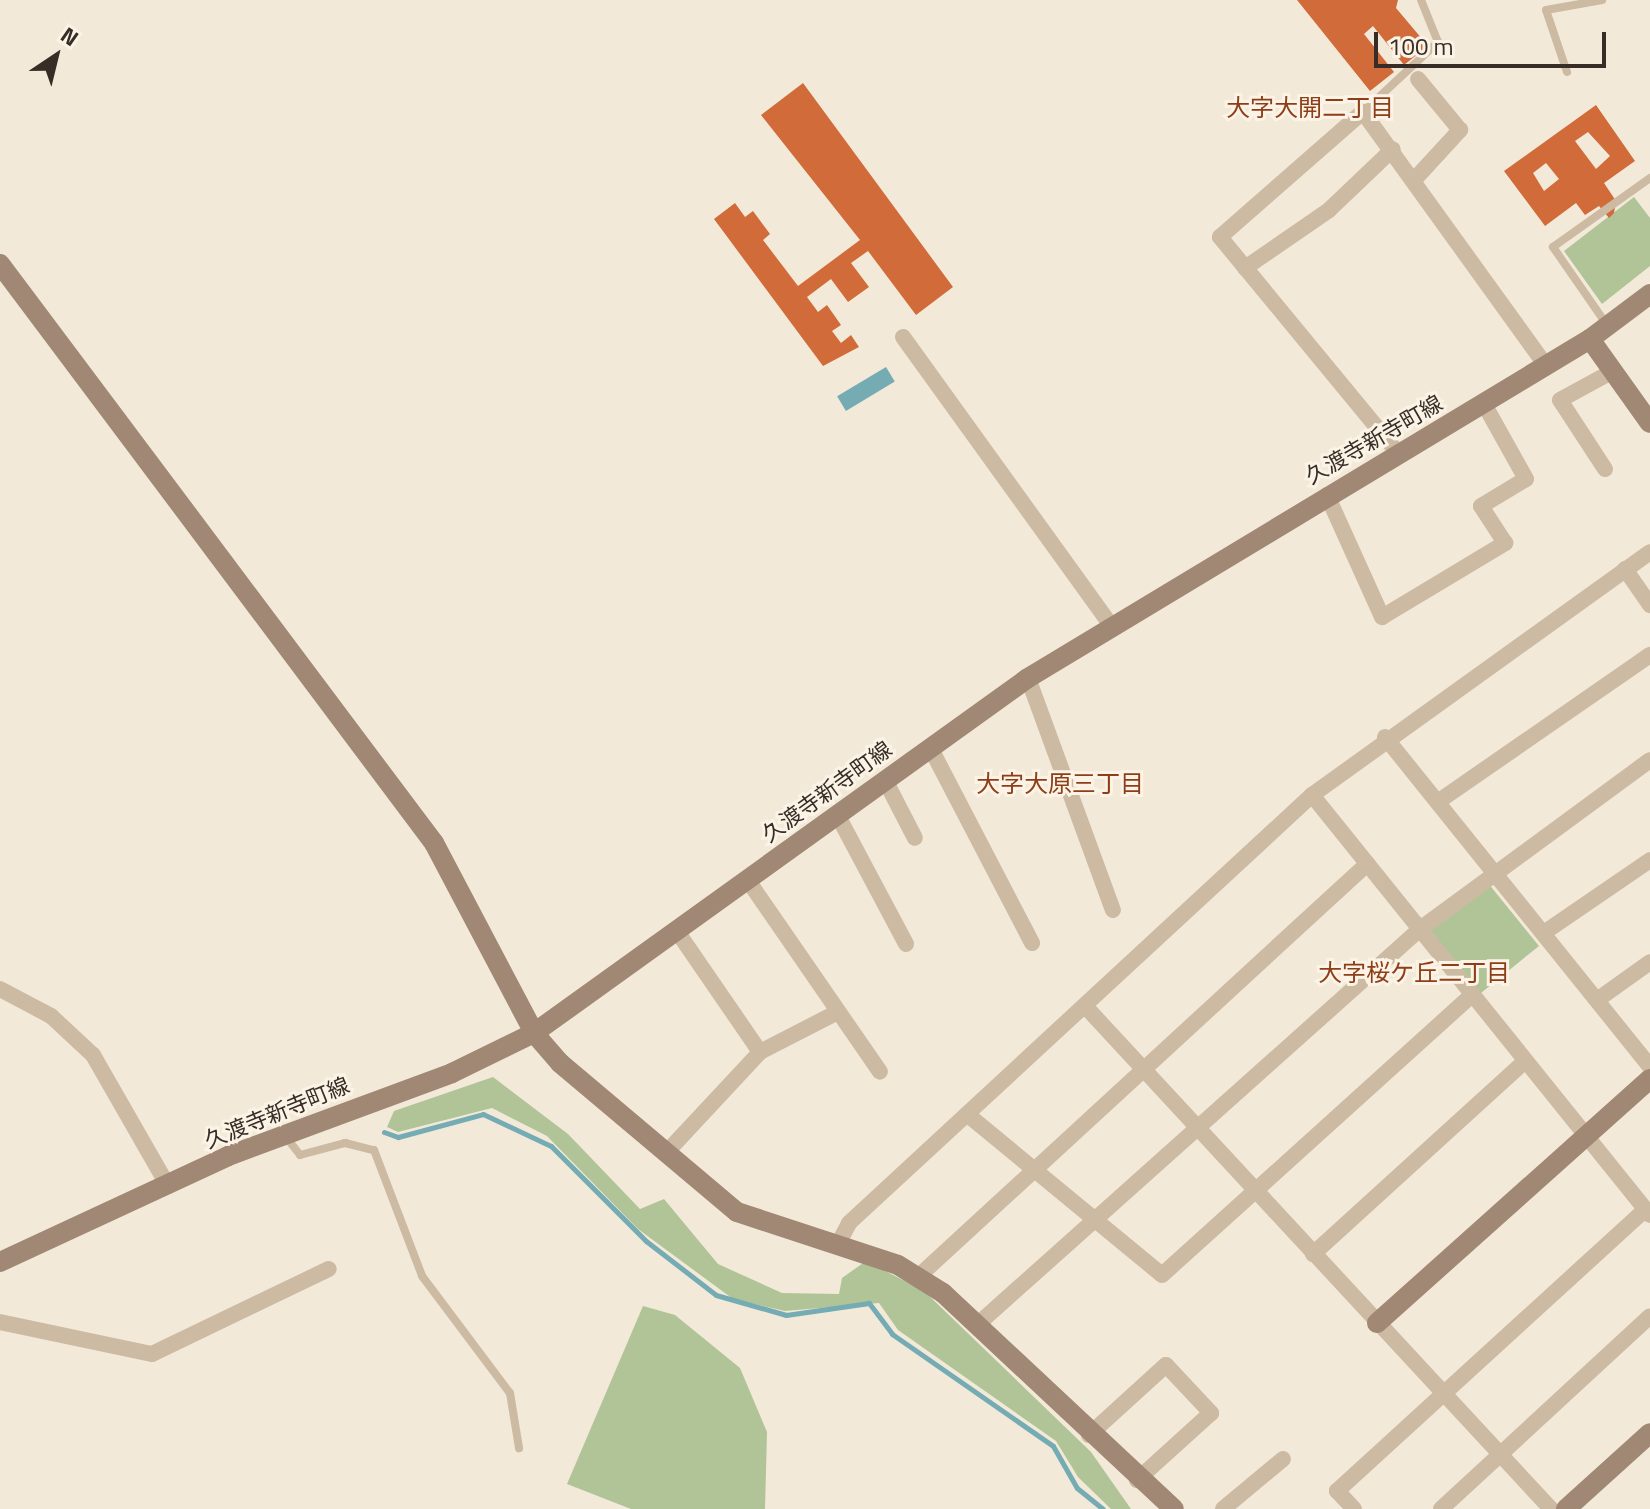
<!DOCTYPE html>
<meta charset="utf-8">
<style>
body{margin:0}
#map{position:relative;width:1650px;height:1509px;overflow:hidden;background:#f3e9d8;font-family:"Titillium Web","Noto Sans JP",sans-serif}
div>[style]{position:absolute}
[style*='--x']{left:calc(var(--x)*1px);top:calc(var(--y)*1px);width:calc(var(--w)*1px);rotate:calc(var(--a)*1deg)}
.green>*{inset:0;background:#b1c497;transform-origin:0 0}
.water>*{inset:0;background:#75abb3;transform-origin:0 0}
.stream>*{height:5px;margin:-2.5px;padding:0 2.5px;transform-origin:2.5px;border-radius:2.5px;background:#75abb3}
.building>*{inset:0;background:#d16b39}
.lane>*{height:8px;margin:-4px;padding:0 4px;transform-origin:4px;border-radius:4px;background:#ccbaa3}
.street>*{height:16px;margin:-8px;padding:0 8px;transform-origin:8px;border-radius:8px;background:#ccbaa3}
.secondary>*{height:20px;margin:-10px;padding:0 10px;transform-origin:10px;border-radius:10px;background:#a08874}
span{translate:-50% -50%;white-space:nowrap;text-align:center;line-height:1.15;-webkit-text-stroke:6px #fbf3e5;paint-order:stroke}
.street-label{font-size:22px;color:#372d26}
.neighbourhood-label{font-size:24px;color:#8d3e18}
.north{position:absolute;left:16px;top:16px;width:80px;height:80px;-webkit-text-stroke:6px #fbf3e5;paint-order:stroke;rotate:35deg;font-size:22px;font-weight:700;line-height:32px;text-align:center;color:#372d26}
.north::after{content:'';display:block;margin:auto;width:28px;height:36px;background:#372d26;clip-path:polygon(50% 0,100% 100%,50% 72%,0 100%)}
.scale{position:absolute;left:1374px;top:32px;width:232px;height:36px;box-sizing:border-box;border:4px solid #372d26;border-top:0;padding-left:10px;font-size:24px;line-height:28px;white-space:nowrap;color:#372d26;-webkit-text-stroke:6px #fbf3e5;paint-order:stroke}
</style>
<div id="map">
<div class="green">
<div style="clip-path:polygon(1634px 197px,1650px 218px,1650px 266px,1602px 304px,1564px 251px)"></div>
<div style="left:1488px;top:883px;width:81px;height:75px;rotate:51deg"></div>
<div style="clip-path:polygon(493px 1077px,568px 1134px,640px 1209px,664px 1199px,718px 1264px,782px 1293px,839px 1294px,842px 1278px,866px 1261px,924px 1291px,1091px 1452px,1131px 1509px,1111px 1509px,1078px 1477px,1056px 1441px,898px 1330px,879px 1303px,785px 1311px,733px 1299px,638px 1229px,547px 1136px,492px 1108px,398px 1132px,387px 1127px,394px 1111px)"></div>
<div style="clip-path:polygon(643px 1306px,675px 1315px,740px 1368px,767px 1432px,765px 1509px,631px 1509px,567px 1484px)"></div>
</div>
<div class="water">
<div style="left:886px;top:367px;width:17px;height:57px;rotate:59deg"></div>
</div>
<div class="stream">
<div style="--x:384;--y:1132;--w:15;--a:20"></div>
<div style="--x:398;--y:1137;--w:88;--a:-15.1"></div>
<div style="--x:483;--y:1114;--w:75;--a:25.2"></div>
<div style="--x:551;--y:1146;--w:134;--a:45"></div>
<div style="--x:646;--y:1241;--w:88;--a:37.6"></div>
<div style="--x:716;--y:1295;--w:73;--a:15.9"></div>
<div style="--x:786;--y:1315;--w:84;--a:-8.2"></div>
<div style="--x:869;--y:1303;--w:39;--a:53"></div>
<div style="--x:892;--y:1334;--w:196;--a:34.8"></div>
<div style="--x:1053;--y:1446;--w:48;--a:60.3"></div>
<div style="--x:1077;--y:1488;--w:33;--a:39"></div>
</div>
<div class="building">
<div style="clip-path:polygon(1297px 0,1398px 0,1396px 8px,1428px 46px,1404px 65px,1373px 26px,1364px 34px,1394px 72px,1370px 91px)"></div>
<div style="clip-path:polygon(803px 83px,953px 287px,916px 315px,868px 251px,851px 263px,869px 287px,848px 302px,831px 279px,807px 297px,818px 312px,827px 305px,841px 325px,832px 331px,841px 343px,851px 335px,859px 347px,823px 366px,714px 219px,735px 203px,745px 217px,753px 211px,770px 234px,763px 240px,798px 286px,860px 240px,761px 115px)"></div>
<div style="clip-path:polygon(evenodd,1596px 105px,1635px 161px,1604px 183px,1616px 201px,1614px 213px,1609px 218px,1599px 206px,1585px 215px,1576px 203px,1545px 226px,1504px 171px,1596px 105px,1588px 132px,1610px 156px,1596px 169px,1575px 141px,1588px 132px,1596px 105px,1546px 163px,1559px 179px,1544px 191px,1533px 173px,1546px 163px)"></div>
</div>
<div class="lane">
<div style="--x:1567;--y:72;--w:65;--a:-108.7"></div>
<div style="--x:1546;--y:10;--w:57;--a:-10.1"></div>
<div style="--x:1363;--y:112;--w:103;--a:-43"></div>
<div style="--x:1438;--y:42;--w:45;--a:-112"></div>
<div style="--x:1607;--y:325;--w:95;--a:-124.7"></div>
<div style="--x:1553;--y:247;--w:119;--a:-35.4"></div>
<div style="--x:286;--y:1137;--w:23;--a:52"></div>
<div style="--x:300;--y:1155;--w:47;--a:-14.9"></div>
<div style="--x:345;--y:1143;--w:30;--a:14"></div>
<div style="--x:374;--y:1150;--w:135;--a:69.1"></div>
<div style="--x:422;--y:1276;--w:146;--a:53.1"></div>
<div style="--x:510;--y:1393;--w:56;--a:80.7"></div>
</div>
<div class="street">
<div style="--x:1415;--y:179;--w:67;--a:-47.4"></div>
<div style="--x:1460;--y:130;--w:66;--a:-129.5"></div>
<div style="--x:1245;--y:268;--w:102;--a:-34.6"></div>
<div style="--x:1329;--y:210;--w:88;--a:-43.6"></div>
<div style="--x:903;--y:337;--w:355;--a:54.2"></div>
<div style="--x:1398;--y:453;--w:280;--a:-129.5"></div>
<div style="--x:1220;--y:237;--w:190;--a:-41.2"></div>
<div style="--x:1363;--y:112;--w:313;--a:54.2"></div>
<div style="--x:1605;--y:469;--w:82;--a:-123.1"></div>
<div style="--x:1560;--y:400;--w:60;--a:-28.7"></div>
<div style="--x:1327;--y:495;--w:134;--a:65.7"></div>
<div style="--x:1382;--y:617;--w:144;--a:-31"></div>
<div style="--x:1505;--y:543;--w:44;--a:-123"></div>
<div style="--x:1481;--y:506;--w:52;--a:-31"></div>
<div style="--x:1526;--y:479;--w:86;--a:-119.2"></div>
<div style="--x:1625;--y:569;--w:44;--a:55.2"></div>
<div style="--x:1028;--y:678;--w:247;--a:69.9"></div>
<div style="--x:1385;--y:737;--w:423;--a:51.2"></div>
<div style="--x:930;--y:747;--w:221;--a:62.5"></div>
<div style="--x:885;--y:780;--w:65;--a:62.7"></div>
<div style="--x:1312;--y:795;--w:539;--a:51.17"></div>
<div style="--x:1439;--y:801;--w:257;--a:-34.7"></div>
<div style="--x:838;--y:816;--w:145;--a:62"></div>
<div style="--x:747;--y:879;--w:234;--a:55.4"></div>
<div style="--x:1545;--y:932;--w:127;--a:-34.4"></div>
<div style="--x:0;--y:989;--w:58;--a:27.9"></div>
<div style="--x:51;--y:1016;--w:57;--a:42.9"></div>
<div style="--x:93;--y:1055;--w:151;--a:60.2"></div>
<div style="--x:1597;--y:1000;--w:65;--a:-35.6"></div>
<div style="--x:1085;--y:1006;--w:686;--a:47.19"></div>
<div style="--x:760;--y:1052;--w:85;--a:-27.2"></div>
<div style="--x:968;--y:1115;--w:251;--a:39.5"></div>
<div style="--x:1162;--y:1275;--w:418;--a:-42.1"></div>
<div style="--x:665;--y:1154;--w:139;--a:-47"></div>
<div style="--x:760;--y:1052;--w:148;--a:-124.5"></div>
<div style="--x:837;--y:1246;--w:26;--a:-62"></div>
<div style="--x:849;--y:1223;--w:631;--a:-42.75"></div>
<div style="--x:1312;--y:795;--w:416;--a:-35.7"></div>
<div style="--x:1313;--y:1254;--w:287;--a:-42.3"></div>
<div style="--x:919;--y:1276;--w:609;--a:-42.6"></div>
<div style="--x:0;--y:1322;--w:155;--a:11.9"></div>
<div style="--x:152;--y:1354;--w:196;--a:-25.7"></div>
<div style="--x:977;--y:1325;--w:594;--a:-41.79"></div>
<div style="--x:1420;--y:929;--w:285;--a:-36.3"></div>
<div style="--x:1089;--y:1435;--w:104;--a:-42.3"></div>
<div style="--x:1166;--y:1365;--w:66;--a:46.8"></div>
<div style="--x:1211;--y:1413;--w:100;--a:137.8"></div>
<div style="--x:1223;--y:1509;--w:78;--a:-39.8"></div>
<div style="--x:1354;--y:1509;--w:25;--a:-133"></div>
<div style="--x:1337;--y:1491;--w:417;--a:-42.4"></div>
<div style="--x:1441;--y:1509;--w:284;--a:-42.7"></div>
</div>
<div class="secondary">
<div style="--x:0;--y:264;--w:724;--a:53.15"></div>
<div style="--x:434;--y:843;--w:215;--a:62.2"></div>
<div style="--x:534;--y:1033;--w:40;--a:49"></div>
<div style="--x:560;--y:1063;--w:231;--a:40.1"></div>
<div style="--x:737;--y:1212;--w:169;--a:18.2"></div>
<div style="--x:898;--y:1265;--w:53;--a:31.9"></div>
<div style="--x:943;--y:1293;--w:316;--a:43.1"></div>
<div style="--x:1590;--y:339;--w:103;--a:54.5"></div>
<div style="--x:0;--y:1262;--w:251;--a:-24.9"></div>
<div style="--x:228;--y:1156;--w:239;--a:-20.3"></div>
<div style="--x:452;--y:1073;--w:91;--a:-26"></div>
<div style="--x:534;--y:1033;--w:608;--a:-35.7"></div>
<div style="--x:1028;--y:678;--w:656;--a:-31.1"></div>
<div style="--x:1590;--y:339;--w:75;--a:-36.9"></div>
<div style="--x:1377;--y:1323;--w:366;--a:-41.8"></div>
<div style="--x:1566;--y:1509;--w:113;--a:-42.1"></div>
</div>
<div class="street-label">
<span style="left:1374px;top:440px;rotate:-30deg">久渡寺新寺町線</span>
<span style="left:827px;top:792px;rotate:-36deg">久渡寺新寺町線</span>
<span style="left:277px;top:1113px;rotate:-22deg">久渡寺新寺町線</span>
</div>
<div class="neighbourhood-label">
<span style="left:1310px;top:108px">大字大開二丁目</span>
<span style="left:1060px;top:784px">大字大原三丁目</span>
<span style="left:1414px;top:973px">大字桜ケ丘二丁目</span>
</div>
<div class="north">N</div>
<div class="scale">100 m</div>
</div>
